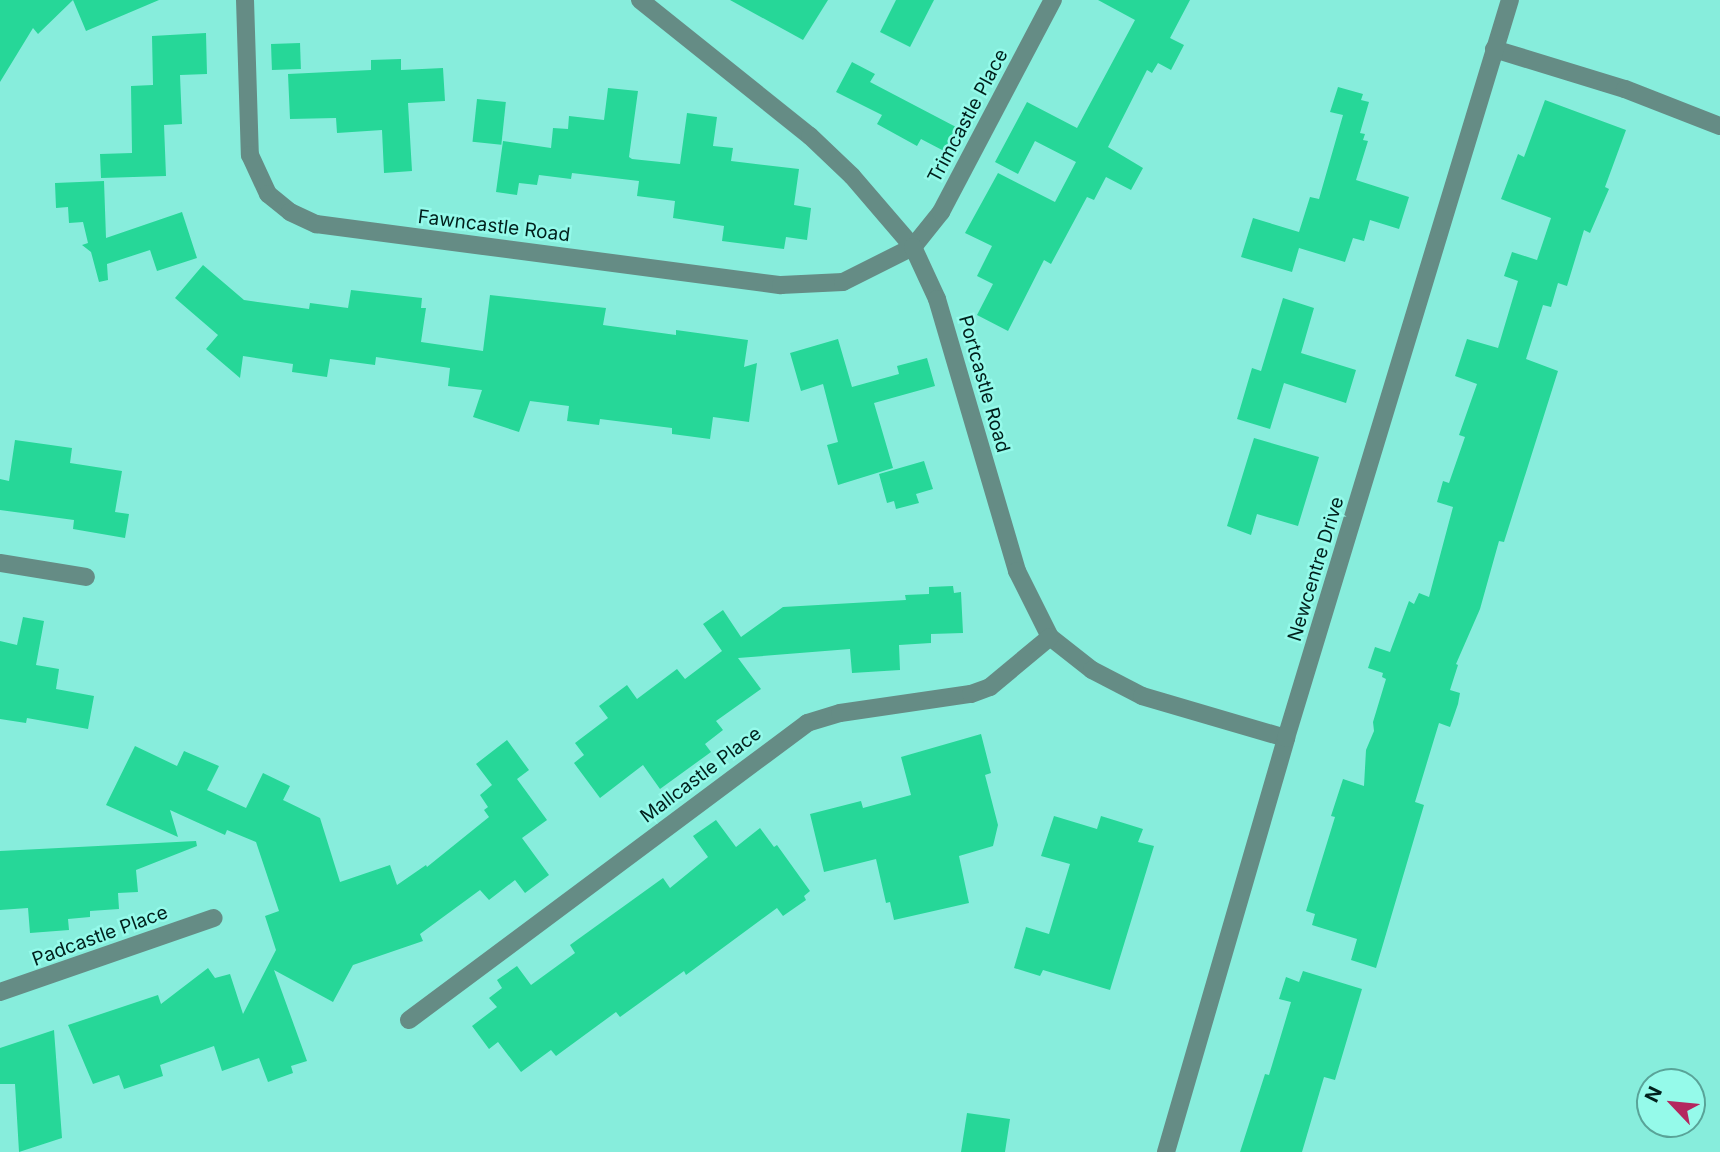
<!DOCTYPE html>
<style>
body{margin:0}
#map{position:relative;width:1720px;height:1152px;overflow:hidden;background:#87eddc;font-family:Inter,sans-serif}
div>[style]{position:absolute}
[style*='--x']{left:calc(var(--x)*1px);top:calc(var(--y)*1px);width:calc(var(--w)*1px);rotate:calc(var(--a)*1deg)}
.building>*{inset:0;background:#26d798;transform-origin:0 0}
.minor>*{height:18px;margin:-9px;padding:0 9px;transform-origin:9px;border-radius:9px;background:#658c85}
span{translate:-50% -50%;white-space:nowrap;text-align:center;line-height:1.15;-webkit-text-stroke:5px #95faea;paint-order:stroke}
.street-label{font-size:19px;color:#00201c}
.north{position:absolute;left:1636px;top:1068px;width:70px;height:70px;box-sizing:border-box;background:#95faea;border:2px solid #59a398;border-radius:50%;rotate:296deg;font-size:19px;font-weight:700;line-height:28px;text-align:center;color:#00201c}
.north::after{content:'';display:block;margin:auto;width:24px;height:32px;background:#b4275f;clip-path:polygon(50% 0,100% 100%,50% 72%,0 100%)}
</style>
<div id="map">
<div class="building">
<div style="clip-path:polygon(0 0,159px 0,86px 31px,73px 0,38px 34px,33px 28px,0 82px)"></div>
<div style="clip-path:polygon(730px 0,828px 0,803px 40px)"></div>
<div style="clip-path:polygon(896px 0,934px 0,910px 47px,880px 32px)"></div>
<div style="clip-path:polygon(1098px 0,1190px 0,1170px 38px,1184px 45px,1171px 70px,1158px 63px,1152px 73px,1147px 70px,1108px 147px,1143px 168px,1131px 190px,1106px 177px,1094px 200px,1087px 197px,1051px 264px,1044px 260px,1008px 331px,977px 315px,993px 284px,977px 276px,992px 246px,965px 233px,998px 173px,1055px 202px,1076px 162px,1035px 141px,1018px 174px,995px 162px,1027px 102px,1077px 128px,1135px 20px)"></div>
<div style="clip-path:polygon(206px 33px,207px 74px,180px 75px,182px 124px,164px 125px,166px 176px,101px 178px,100px 154px,132px 153px,131px 86px,153px 85px,152px 36px)"></div>
<div style="left:300px;top:43px;width:26px;height:29px;rotate:88deg"></div>
<div style="clip-path:polygon(401px 59px,401px 70px,443px 68px,445px 101px,408px 103px,412px 171px,384px 173px,382px 130px,337px 133px,336px 118px,290px 119px,288px 74px,371px 70px,371px 60px)"></div>
<div style="clip-path:polygon(852px 62px,875px 74px,870px 82px,956px 127px,944px 151px,921px 139px,917px 146px,877px 124px,882px 115px,836px 92px)"></div>
<div style="clip-path:polygon(1338px 87px,1363px 94px,1361px 100px,1369px 102px,1360px 133px,1365px 134px,1363px 140px,1368px 141px,1356px 180px,1409px 197px,1399px 229px,1370px 220px,1364px 241px,1353px 238px,1345px 262px,1299px 248px,1292px 272px,1241px 257px,1253px 218px,1299px 232px,1310px 197px,1319px 199px,1343px 115px,1330px 112px)"></div>
<div style="clip-path:polygon(608px 88px,638px 91px,629px 157px,632px 159px,680px 164px,687px 113px,717px 117px,713px 146px,733px 148px,731px 161px,799px 169px,794px 205px,811px 208px,807px 240px,786px 237px,784px 249px,722px 241px,724px 226px,673px 218px,675px 201px,637px 196px,639px 181px,572px 173px,571px 179px,539px 175px,537px 185px,519px 183px,517px 195px,496px 192px,503px 141px,551px 148px,553px 128px,568px 129px,569px 116px,604px 120px)"></div>
<div style="left:477px;top:99px;width:29px;height:43px;rotate:6deg"></div>
<div style="clip-path:polygon(1545px 100px,1626px 130px,1605px 187px,1609px 189px,1590px 233px,1584px 230px,1567px 286px,1558px 283px,1551px 307px,1543px 305px,1526px 359px,1558px 371px,1504px 542px,1499px 541px,1480px 609px,1456px 664px,1458px 665px,1450px 690px,1460px 693px,1458px 704px,1450px 727px,1439px 723px,1415px 802px,1424px 805px,1376px 968px,1351px 960px,1357px 939px,1312px 925px,1315px 914px,1306px 911px,1335px 817px,1331px 816px,1343px 779px,1364px 786px,1366px 750px,1374px 731px,1373px 722px,1386px 679px,1382px 677px,1383px 673px,1368px 668px,1375px 647px,1390px 652px,1409px 601px,1414px 604px,1419px 593px,1429px 597px,1453px 507px,1437px 502px,1443px 481px,1449px 483px,1465px 437px,1459px 435px,1477px 384px,1455px 376px,1467px 339px,1498px 348px,1518px 281px,1504px 276px,1512px 252px,1537px 260px,1551px 218px,1501px 199px,1518px 154px,1524px 157px)"></div>
<div style="clip-path:polygon(104px 181px,106px 238px,182px 212px,197px 258px,157px 271px,150px 250px,107px 264px,108px 280px,99px 282px,91px 252px,82px 245px,88px 243px,83px 222px,69px 223px,68px 207px,56px 208px,55px 183px)"></div>
<div style="clip-path:polygon(203px 265px,244px 300px,309px 309px,310px 303px,348px 308px,351px 290px,422px 298px,421px 308px,426px 308px,421px 342px,483px 351px,490px 295px,606px 308px,603px 325px,676px 335px,676px 330px,748px 340px,744px 367px,757px 363px,749px 422px,713px 417px,710px 439px,672px 434px,672px 428px,600px 419px,599px 425px,567px 421px,569px 406px,530px 401px,519px 432px,473px 417px,482px 390px,448px 386px,450px 368px,376px 357px,375px 365px,330px 359px,327px 377px,292px 372px,293px 364px,243px 356px,240px 378px,206px 349px,218px 335px,175px 298px)"></div>
<div style="clip-path:polygon(1283px 298px,1314px 308px,1301px 353px,1356px 370px,1346px 403px,1284px 383px,1270px 429px,1237px 419px,1252px 368px,1261px 371px)"></div>
<div style="clip-path:polygon(838px 339px,852px 387px,899px 374px,897px 366px,927px 358px,935px 386px,874px 403px,893px 468px,838px 485px,827px 445px,838px 442px,823px 384px,801px 391px,790px 353px)"></div>
<div style="clip-path:polygon(1254px 438px,1319px 457px,1298px 526px,1257px 514px,1251px 535px,1227px 526px)"></div>
<div style="clip-path:polygon(15px 440px,72px 448px,70px 463px,122px 471px,115px 512px,129px 514px,125px 538px,73px 529px,74px 520px,0 510px,0 479px,9px 481px)"></div>
<div style="clip-path:polygon(924px 461px,933px 489px,916px 494px,919px 503px,896px 509px,894px 501px,887px 503px,879px 474px)"></div>
<div style="clip-path:polygon(953px 586px,954px 593px,961px 592px,963px 633px,931px 634px,931px 643px,899px 645px,900px 670px,852px 673px,850px 649px,738px 658px,761px 689px,716px 721px,723px 730px,705px 744px,711px 752px,660px 789px,643px 765px,600px 798px,574px 763px,584px 755px,575px 743px,608px 718px,599px 706px,627px 685px,637px 699px,677px 669px,685px 679px,722px 651px,703px 624px,723px 610px,741px 637px,783px 607px,906px 600px,905px 595px,929px 594px,929px 587px)"></div>
<div style="clip-path:polygon(23px 617px,44px 621px,36px 665px,59px 669px,56px 689px,94px 696px,88px 729px,27px 718px,26px 723px,0 719px,0 641px,17px 645px)"></div>
<div style="clip-path:polygon(981px 734px,991px 773px,985px 775px,998px 825px,993px 846px,959px 856px,969px 903px,894px 920px,890px 902px,886px 903px,876px 859px,824px 872px,810px 814px,861px 801px,863px 808px,911px 795px,901px 757px)"></div>
<div style="clip-path:polygon(507px 740px,529px 770px,517px 779px,547px 820px,522px 838px,549px 875px,525px 893px,515px 880px,489px 900px,480px 890px,420px 934px,423px 941px,353px 965px,333px 1002px,274px 970px,307px 1061px,291px 1066px,293px 1073px,268px 1082px,259px 1058px,222px 1071px,214px 1046px,160px 1065px,163px 1076px,124px 1089px,119px 1075px,93px 1084px,68px 1025px,158px 995px,161px 1004px,208px 968px,215px 978px,230px 974px,243px 1014px,276px 950px,265px 916px,279px 911px,256px 842px,227px 830px,225px 835px,170px 810px,178px 837px,106px 805px,135px 746px,177px 766px,184px 751px,219px 766px,207px 790px,246px 808px,263px 773px,290px 786px,283px 800px,320px 818px,340px 882px,390px 865px,397px 885px,426px 865px,427px 867px,489px 817px,484px 810px,488px 807px,480px 795px,492px 785px,476px 764px)"></div>
<div style="clip-path:polygon(1054px 816px,1097px 829px,1101px 816px,1143px 829px,1138px 842px,1154px 846px,1110px 990px,1043px 970px,1040px 976px,1014px 968px,1026px 927px,1049px 934px,1070px 864px,1041px 856px)"></div>
<div style="clip-path:polygon(716px 820px,736px 847px,760px 828px,774px 847px,777px 845px,810px 891px,804px 896px,806px 900px,783px 916px,777px 908px,686px 975px,684px 971px,620px 1017px,616px 1012px,556px 1056px,551px 1050px,521px 1072px,498px 1042px,489px 1049px,472px 1026px,497px 1007px,489px 998px,502px 988px,497px 980px,517px 966px,531px 985px,575px 953px,570px 945px,663px 878px,670px 888px,708px 857px,693px 836px)"></div>
<div style="clip-path:polygon(196px 841px,197px 846px,136px 870px,138px 892px,118px 893px,119px 909px,90px 911px,90px 917px,68px 919px,69px 930px,30px 933px,28px 908px,0 910px,0 851px)"></div>
<div style="clip-path:polygon(1303px 971px,1362px 989px,1335px 1080px,1324px 1077px,1302px 1152px,1240px 1152px,1265px 1074px,1269px 1075px,1291px 1002px,1279px 999px,1286px 977px,1299px 982px)"></div>
<div style="clip-path:polygon(54px 1030px,62px 1138px,19px 1152px,15px 1084px,0 1084px,0 1048px)"></div>
<div style="clip-path:polygon(967px 1113px,1010px 1119px,1005px 1152px,961px 1152px)"></div>
</div>
<div class="minor">
<div style="--x:245;--y:0;--w:155;--a:88.2"></div>
<div style="--x:250;--y:155;--w:43;--a:65.2"></div>
<div style="--x:268;--y:194;--w:28;--a:39"></div>
<div style="--x:290;--y:212;--w:29;--a:25"></div>
<div style="--x:316;--y:224;--w:469;--a:7.5"></div>
<div style="--x:781;--y:285;--w:62;--a:-2.8"></div>
<div style="--x:843;--y:282;--w:78;--a:-26.6"></div>
<div style="--x:913;--y:247;--w:45;--a:-51.3"></div>
<div style="--x:941;--y:212;--w:240;--a:-62.2"></div>
<div style="--x:640;--y:0;--w:218;--a:38.7"></div>
<div style="--x:810;--y:136;--w:58;--a:43.6"></div>
<div style="--x:852;--y:176;--w:94;--a:49.3"></div>
<div style="--x:913;--y:247;--w:57;--a:65.2"></div>
<div style="--x:937;--y:299;--w:284;--a:73.6"></div>
<div style="--x:1017;--y:571;--w:74;--a:63.4"></div>
<div style="--x:1050;--y:637;--w:53;--a:38.2"></div>
<div style="--x:1092;--y:670;--w:56;--a:27.5"></div>
<div style="--x:1142;--y:696;--w:150;--a:16.3"></div>
<div style="--x:1494;--y:49;--w:137;--a:17"></div>
<div style="--x:1625;--y:89;--w:102;--a:21.3"></div>
<div style="--x:0;--y:563;--w:87;--a:9.2"></div>
<div style="--x:0;--y:992;--w:226;--a:-19.1"></div>
<div style="--x:409;--y:1020;--w:497;--a:-36.7"></div>
<div style="--x:807;--y:723;--w:34;--a:-17"></div>
<div style="--x:840;--y:713;--w:132;--a:-8.3"></div>
<div style="--x:971;--y:694;--w:20;--a:-20"></div>
<div style="--x:990;--y:687;--w:78;--a:-39.8"></div>
<div style="--x:1166;--y:1152;--w:431;--a:-73.8"></div>
<div style="--x:1286;--y:738;--w:771;--a:-73.12"></div>
</div>
<div class="street-label">
<span style="left:968px;top:116px;rotate:-62deg">Trimcastle Place</span>
<span style="left:494px;top:226px;rotate:7deg">Fawncastle Road</span>
<span style="left:984px;top:384px;rotate:74deg">Portcastle Road</span>
<span style="left:1316px;top:569px;rotate:-73deg">Newcentre Drive</span>
<span style="left:701px;top:775px;rotate:-37deg">Mallcastle Place</span>
<span style="left:100px;top:936px;rotate:-20deg">Padcastle Place</span>
</div>
<div class="north">N</div>
</div>
